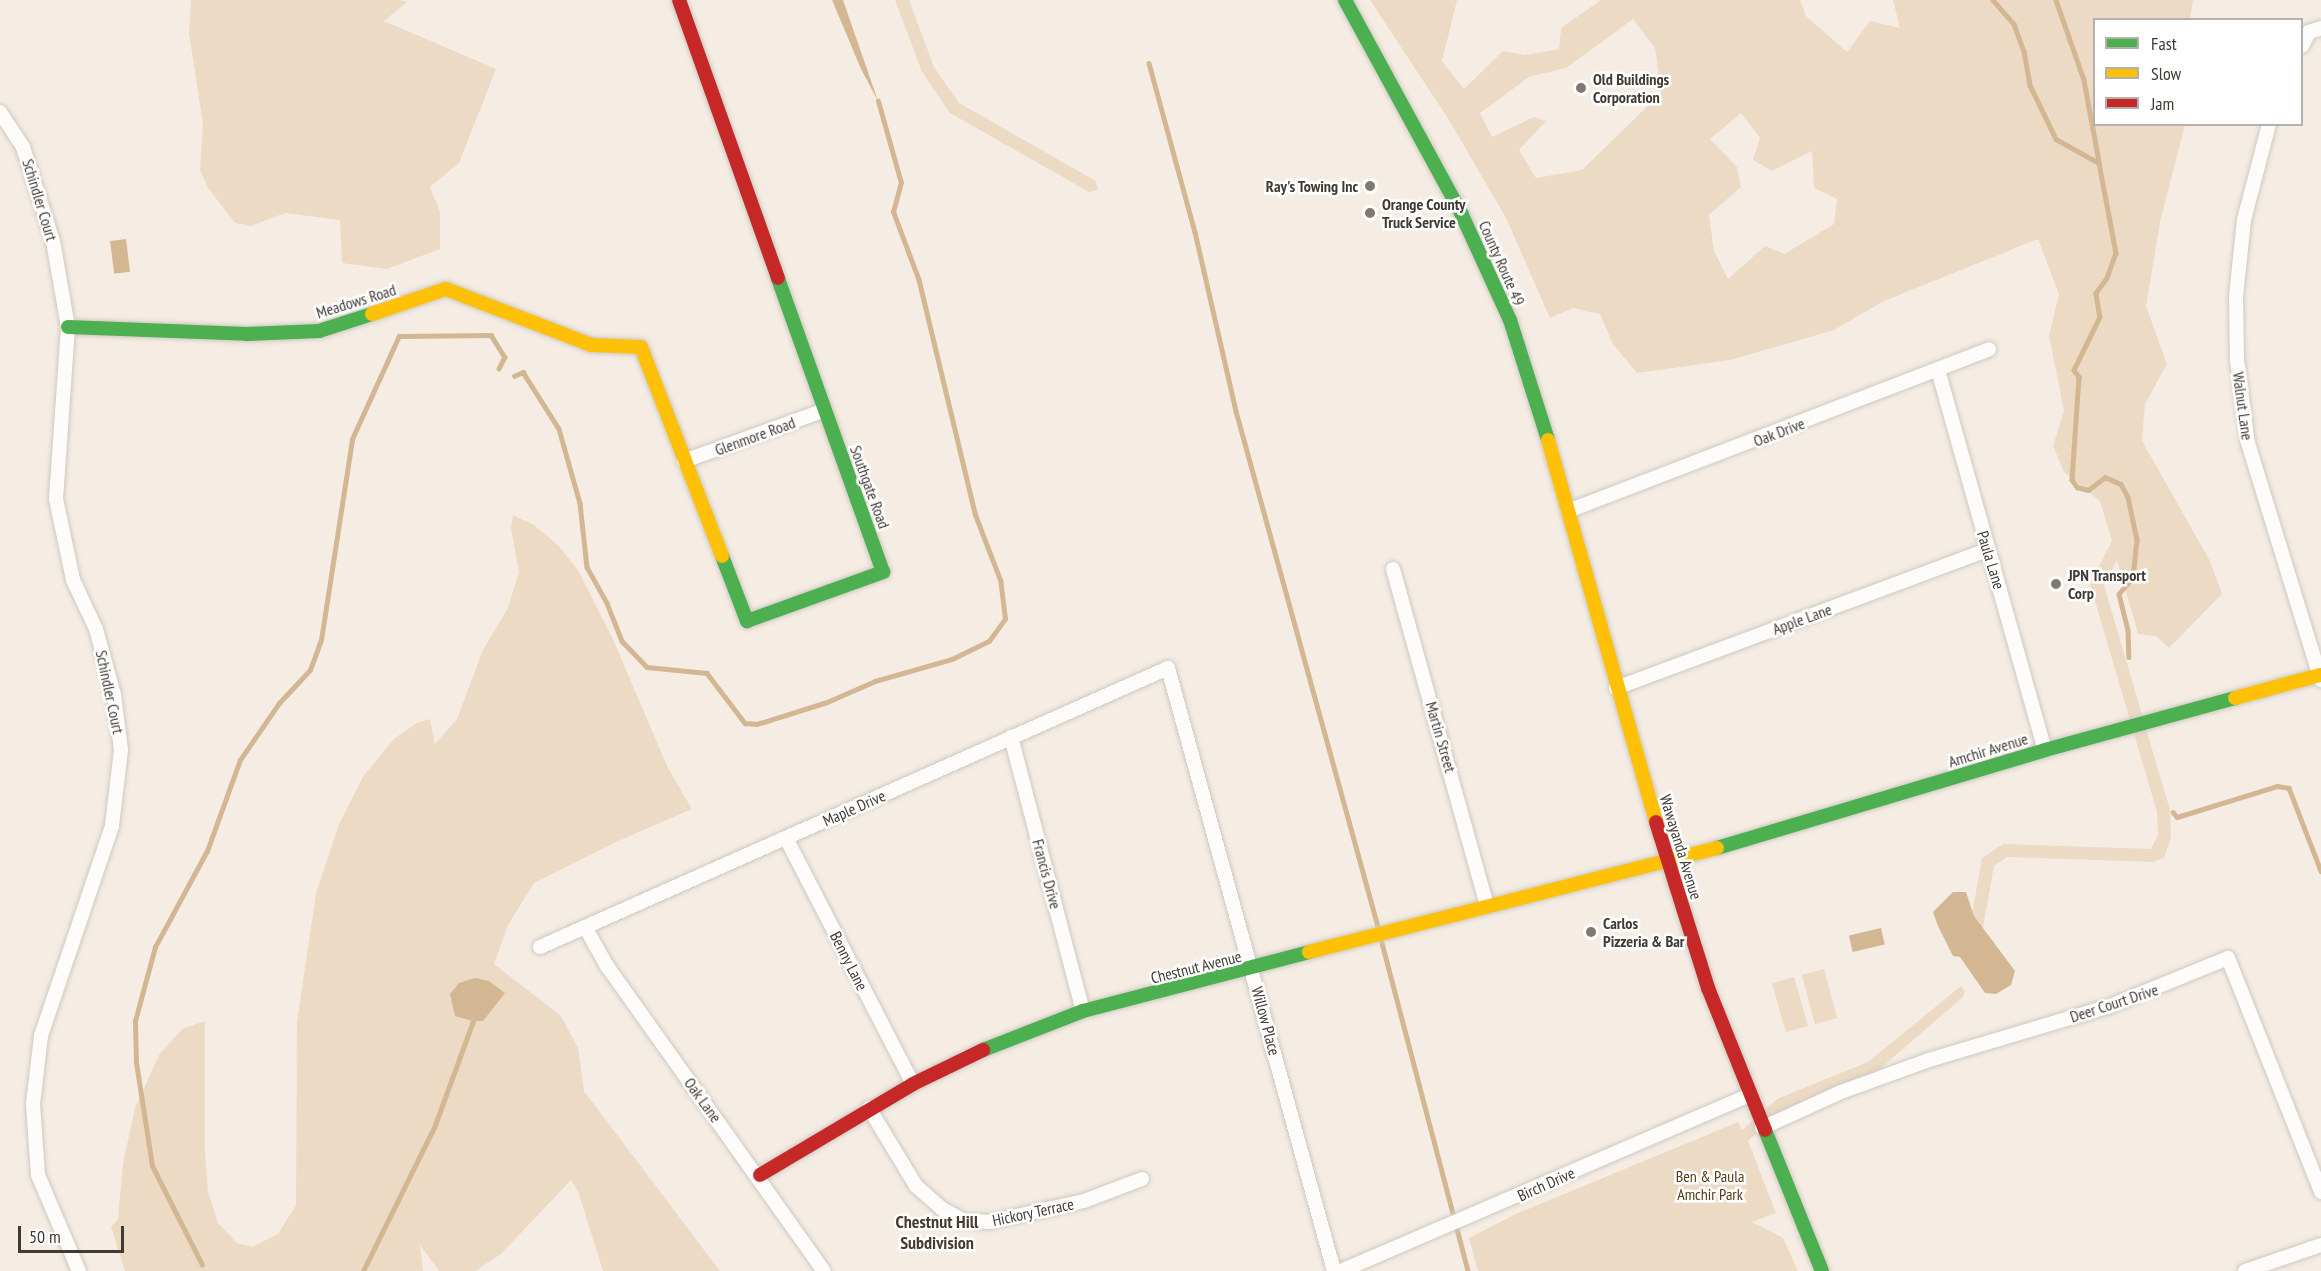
<!DOCTYPE html>
<style>
body{margin:0}
#map{position:relative;width:2321px;height:1271px;overflow:hidden;background:#f5ede4;font-family:"PT Sans Narrow",sans-serif}
div>[style]{position:absolute}
[style*='--x']{left:calc(var(--x)*1px);top:calc(var(--y)*1px);width:calc(var(--w)*1px);rotate:calc(var(--a)*1deg)}
.green>*{inset:0;background:#ecdac4;transform-origin:0 0}
.water>*{inset:0;background:#d3b793;transform-origin:0 0}
.stream>*{height:4.5px;margin:-2.25px;padding:0 2.25px;transform-origin:2.25px;border-radius:2.25px;background:#d3b793}
.roads{filter:drop-shadow(0 0 2px #cec9c1) drop-shadow(0 0 2px #cec9c1)}
.street>*{height:14px;margin:-7px;padding:0 7px;transform-origin:7px;border-radius:7px;background:#fefcfb}
.fast>*{height:14px;margin:-7px;padding:0 7px;transform-origin:7px;border-radius:7px;background:#4caf50}
.slow>*{height:14px;margin:-7px;padding:0 7px;transform-origin:7px;border-radius:7px;background:#ffc107}
.jam>*{height:14px;margin:-7px;padding:0 7px;transform-origin:7px;border-radius:7px;background:#c62828}
.dots>*{width:16px;height:16px;translate:-50% -50%;box-sizing:border-box;border:3px solid #fff;border-radius:50%}
span{translate:-50% -50%;white-space:nowrap;text-align:center;line-height:1.15;-webkit-text-stroke:5px #fff;paint-order:stroke}
.poi-label{font-size:16px;color:#403a33;font-weight:700}
.left{translate:0 -50%;text-align:left}
.right{translate:-100% -50%;text-align:right}
.street-label{font-size:16px;color:#403a33}
.park-label{font-size:16px;color:#543b14}
.neighbourhood-label{font-size:18px;color:#463b2d;font-weight:700}
.legend{position:absolute;left:2093px;top:18px;width:210px;height:108px;box-sizing:border-box;background:#fff;border:2px solid #b3b0ad;margin:0;padding:8px 10px;list-style:none;font-size:18px;color:#403a33}
.legend li{display:flex;align-items:center;gap:12px;height:30px}
.legend b{width:30px;border:2px solid #b3b0ad}
.scale{position:absolute;left:18px;top:1226px;width:106px;height:27px;box-sizing:border-box;border:3px solid #403a33;border-top:0;padding-left:8px;font-size:18px;line-height:21px;white-space:nowrap;color:#403a33;-webkit-text-stroke:4px #fff;paint-order:stroke}
</style>
<div id="map">
<div class="green">
<div style="clip-path:polygon(191px 0,399px 0,407px 2px,384px 21px,496px 69px,459px 163px,430px 187px,440px 212px,440px 249px,387px 269px,342px 263px,340px 220px,285px 213px,251px 226px,235px 223px,208px 188px,200px 170px,203px 124px,189px 33px)"></div>
<div style="clip-path:polygon(895px 0,909px 0,934px 67px,959px 103px,1096px 181px,1098px 190px,1089px 192px,950px 113px,922px 72px)"></div>
<div style="clip-path:polygon(evenodd,1370px 0,1457px 0,1442px 61px,1464px 89px,1503px 51px,1525px 55px,1559px 49px,1561px 28px,1601px 0,1800px 0,1806px 16px,1847px 52px,1870px 21px,1900px 28px,1893px 0,2193px 0,2190px 19px,2094px 20px,2094px 124px,2185px 125px,2160px 222px,2146px 306px,2167px 364px,2145px 404px,2142px 441px,2209px 559px,2222px 594px,2169px 648px,2156px 636px,2138px 634px,2117px 560px,2104px 585px,2170px 810px,2171px 837px,2164px 858px,2153px 862px,2007px 857px,1994px 866px,1981px 939px,1968px 937px,1982px 858px,2003px 844px,2151px 849px,2158px 835px,2157px 812px,2090px 584px,2112px 541px,2100px 501px,2064px 472px,2053px 446px,2064px 411px,2049px 336px,2059px 294px,2038px 239px,1884px 301px,1834px 330px,1730px 360px,1637px 373px,1613px 344px,1600px 314px,1573px 308px,1550px 318px,1506px 218px,1449px 120px,1370px 0,1633px 19px,1655px 48px,1661px 93px,1582px 170px,1536px 178px,1519px 150px,1546px 121px,1534px 117px,1492px 137px,1480px 113px,1529px 77px,1566px 68px,1633px 19px,1370px 0,1741px 113px,1760px 138px,1753px 160px,1772px 171px,1812px 151px,1814px 188px,1837px 199px,1834px 224px,1784px 254px,1765px 246px,1728px 279px,1714px 251px,1709px 215px,1741px 187px,1737px 167px,1710px 139px,1741px 113px)"></div>
<div style="clip-path:polygon(513px 515px,534px 525px,560px 547px,579px 572px,612px 637px,668px 768px,692px 809px,618px 841px,534px 883px,508px 925px,494px 964px,561px 1016px,578px 1048px,584px 1091px,720px 1271px,603px 1271px,578px 1191px,571px 1180px,501px 1254px,475px 1271px,439px 1271px,420px 1245px,423px 1271px,125px 1271px,111px 1227px,118px 1219px,123px 1163px,135px 1108px,159px 1055px,182px 1029px,205px 1021px,205px 1152px,208px 1192px,218px 1223px,237px 1243px,252px 1247px,278px 1234px,296px 1205px,297px 1022px,316px 893px,339px 824px,364px 775px,395px 738px,417px 723px,430px 719px,435px 744px,457px 719px,483px 650px,508px 608px,519px 572px,511px 528px)"></div>
<div style="left:1824px;top:969px;width:51px;height:23px;rotate:75deg"></div>
<div style="left:1794px;top:977px;width:51px;height:23px;rotate:74deg"></div>
<div style="clip-path:polygon(1961px 986px,1965px 991px,1963px 997px,1875px 1073px,1783px 1110px,1748px 1141px,1776px 1213px,1752px 1222px,1783px 1238px,1798px 1271px,1478px 1271px,1469px 1238px,1516px 1214px,1738px 1122px,1742px 1130px,1777px 1099px,1868px 1062px)"></div>
</div>
<div class="water">
<div style="clip-path:polygon(832px 0,843px 0,878px 101px,861px 69px)"></div>
<div style="left:126px;top:239px;width:33px;height:16px;rotate:83deg"></div>
<div style="clip-path:polygon(1953px 892px,1966px 892px,1974px 916px,2015px 971px,2011px 985px,1996px 994px,1985px 993px,1960px 957px,1953px 956px,1938px 926px,1933px 912px)"></div>
<div style="left:1881px;top:928px;width:17px;height:33px;rotate:77deg"></div>
<div style="clip-path:polygon(475px 978px,489px 981px,505px 993px,483px 1021px,473px 1021px,455px 1016px,450px 994px,459px 983px)"></div>
</div>
<div class="stream">
<div style="--x:1993;--y:0;--w:32;--a:49"></div>
<div style="--x:2014;--y:24;--w:29;--a:70"></div>
<div style="--x:2024;--y:51;--w:35;--a:80"></div>
<div style="--x:2030;--y:85;--w:60;--a:64.3"></div>
<div style="--x:2056;--y:139;--w:49;--a:29.2"></div>
<div style="--x:2099;--y:163;--w:92;--a:79.3"></div>
<div style="--x:2116;--y:253;--w:27;--a:110"></div>
<div style="--x:2107;--y:278;--w:19;--a:126"></div>
<div style="--x:2096;--y:293;--w:24;--a:81"></div>
<div style="--x:2100;--y:317;--w:59;--a:116.1"></div>
<div style="--x:2074;--y:370;--w:9;--a:54"></div>
<div style="--x:2079;--y:377;--w:103;--a:93.9"></div>
<div style="--x:2072;--y:480;--w:9;--a:54"></div>
<div style="--x:2077;--y:487;--w:11;--a:15"></div>
<div style="--x:2088;--y:490;--w:21;--a:-37"></div>
<div style="--x:2105;--y:477;--w:17;--a:24"></div>
<div style="--x:2121;--y:484;--w:15;--a:62"></div>
<div style="--x:2128;--y:497;--w:44;--a:78.2"></div>
<div style="--x:2137;--y:540;--w:38;--a:96"></div>
<div style="--x:2133;--y:578;--w:21;--a:131"></div>
<div style="--x:2119;--y:594;--w:38;--a:76"></div>
<div style="--x:2128;--y:631;--w:26;--a:88"></div>
<div style="--x:2056;--y:0;--w:85;--a:70.7"></div>
<div style="--x:2084;--y:80;--w:83;--a:79.6"></div>
<div style="--x:1149;--y:63;--w:175;--a:74.8"></div>
<div style="--x:1195;--y:232;--w:184;--a:77.1"></div>
<div style="--x:1236;--y:411;--w:538;--a:74.6"></div>
<div style="--x:514;--y:376;--w:10;--a:-24"></div>
<div style="--x:523;--y:372;--w:67;--a:57.7"></div>
<div style="--x:559;--y:429;--w:77;--a:74.2"></div>
<div style="--x:580;--y:503;--w:64;--a:83.8"></div>
<div style="--x:587;--y:567;--w:41;--a:60.9"></div>
<div style="--x:607;--y:603;--w:41;--a:68.5"></div>
<div style="--x:622;--y:641;--w:36;--a:46"></div>
<div style="--x:647;--y:667;--w:60;--a:5.7"></div>
<div style="--x:707;--y:673;--w:63;--a:52.8"></div>
<div style="--x:745;--y:723;--w:12;--a:5"></div>
<div style="--x:757;--y:724;--w:73;--a:-17.4"></div>
<div style="--x:827;--y:702;--w:52;--a:-23.6"></div>
<div style="--x:875;--y:681;--w:80;--a:-15.9"></div>
<div style="--x:952;--y:659;--w:41;--a:-25.9"></div>
<div style="--x:989;--y:641;--w:27;--a:-54"></div>
<div style="--x:1005;--y:619;--w:39;--a:-97"></div>
<div style="--x:1000;--y:580;--w:70;--a:-111"></div>
<div style="--x:975;--y:515;--w:241;--a:-103.5"></div>
<div style="--x:919;--y:281;--w:74;--a:-110.6"></div>
<div style="--x:893;--y:212;--w:30;--a:-75"></div>
<div style="--x:901;--y:183;--w:85;--a:-105.7"></div>
<div style="--x:2173;--y:812;--w:6;--a:51"></div>
<div style="--x:2177;--y:817;--w:105;--a:-17.2"></div>
<div style="--x:2277;--y:786;--w:12;--a:9"></div>
<div style="--x:2289;--y:788;--w:89;--a:68.9"></div>
<div style="--x:1381;--y:939;--w:343;--a:75.3"></div>
<div style="--x:202;--y:1265;--w:111;--a:-116.8"></div>
<div style="--x:152;--y:1166;--w:104;--a:-98.8"></div>
<div style="--x:136;--y:1063;--w:42;--a:-91.4"></div>
<div style="--x:135;--y:1021;--w:77;--a:-74.9"></div>
<div style="--x:155;--y:947;--w:109;--a:-61.6"></div>
<div style="--x:207;--y:851;--w:97;--a:-70.1"></div>
<div style="--x:240;--y:760;--w:69;--a:-55.6"></div>
<div style="--x:279;--y:703;--w:45;--a:-46.8"></div>
<div style="--x:310;--y:670;--w:32;--a:-70"></div>
<div style="--x:321;--y:640;--w:203;--a:-81.2"></div>
<div style="--x:352;--y:439;--w:113;--a:-65.5"></div>
<div style="--x:399;--y:336;--w:92;--a:-0.6"></div>
<div style="--x:491;--y:335;--w:26;--a:58"></div>
<div style="--x:505;--y:357;--w:13;--a:117"></div>
<div style="--x:363;--y:1271;--w:163;--a:-63.7"></div>
<div style="--x:435;--y:1125;--w:111;--a:-69.9"></div>
</div>
<div class="roads">
<div class="street">
<div style="--x:2302;--y:46;--w:16;--a:-63"></div>
<div style="--x:2309;--y:32;--w:13;--a:-18"></div>
<div style="--x:0;--y:112;--w:42;--a:56.7"></div>
<div style="--x:23;--y:147;--w:99;--a:72.3"></div>
<div style="--x:53;--y:241;--w:87;--a:80.1"></div>
<div style="--x:68;--y:327;--w:172;--a:94"></div>
<div style="--x:56;--y:499;--w:83;--a:78.1"></div>
<div style="--x:73;--y:580;--w:54;--a:64.9"></div>
<div style="--x:96;--y:629;--w:68;--a:74.7"></div>
<div style="--x:114;--y:695;--w:55;--a:82.7"></div>
<div style="--x:121;--y:750;--w:77;--a:96.8"></div>
<div style="--x:112;--y:826;--w:222;--a:108.7"></div>
<div style="--x:41;--y:1036;--w:68;--a:96.7"></div>
<div style="--x:33;--y:1104;--w:71;--a:86"></div>
<div style="--x:38;--y:1175;--w:104;--a:66.9"></div>
<div style="--x:2269;--y:124;--w:99;--a:104.6"></div>
<div style="--x:2244;--y:220;--w:76;--a:96"></div>
<div style="--x:2236;--y:296;--w:64;--a:89.1"></div>
<div style="--x:2237;--y:360;--w:84;--a:82.5"></div>
<div style="--x:2248;--y:443;--w:248;--a:72.9"></div>
<div style="--x:1938;--y:370;--w:395;--a:74.3"></div>
<div style="--x:684;--y:461;--w:150;--a:-19.9"></div>
<div style="--x:1568;--y:511;--w:451;--a:-21"></div>
<div style="--x:1393;--y:569;--w:349;--a:74.4"></div>
<div style="--x:1616;--y:688;--w:397;--a:-20.4"></div>
<div style="--x:1011;--y:737;--w:283;--a:75.3"></div>
<div style="--x:786;--y:838;--w:277;--a:62.7"></div>
<div style="--x:585;--y:927;--w:45;--a:60.6"></div>
<div style="--x:607;--y:966;--w:374;--a:54.6"></div>
<div style="--x:540;--y:947;--w:687;--a:-23.95"></div>
<div style="--x:1168;--y:668;--w:625;--a:74.61"></div>
<div style="--x:869;--y:1108;--w:91;--a:58.9"></div>
<div style="--x:916;--y:1186;--w:35;--a:41"></div>
<div style="--x:942;--y:1209;--w:26;--a:28"></div>
<div style="--x:965;--y:1221;--w:24;--a:2"></div>
<div style="--x:989;--y:1222;--w:97;--a:-12.5"></div>
<div style="--x:1084;--y:1201;--w:62;--a:-20.8"></div>
<div style="--x:1762;--y:1128;--w:87;--a:-24.5"></div>
<div style="--x:1841;--y:1092;--w:94;--a:-20"></div>
<div style="--x:1929;--y:1060;--w:189;--a:-16.6"></div>
<div style="--x:2110;--y:1006;--w:127;--a:-22.1"></div>
<div style="--x:2228;--y:958;--w:252;--a:68.3"></div>
<div style="--x:1341;--y:1271;--w:444;--a:-23.3"></div>
<div style="--x:2245;--y:1271;--w:80;--a:-18.9"></div>
</div>
<div class="fast">
<div style="--x:1345;--y:0;--w:243;--a:61.4"></div>
<div style="--x:1461;--y:213;--w:118;--a:65.4"></div>
<div style="--x:1510;--y:320;--w:126;--a:72.4"></div>
<div style="--x:68;--y:327;--w:179;--a:2.2"></div>
<div style="--x:247;--y:334;--w:72;--a:-2.4"></div>
<div style="--x:319;--y:331;--w:56;--a:-17.8"></div>
<div style="--x:722;--y:556;--w:70;--a:69"></div>
<div style="--x:747;--y:621;--w:145;--a:-19.8"></div>
<div style="--x:883;--y:572;--w:312;--a:-109.7"></div>
<div style="--x:1717;--y:848;--w:342;--a:-16.6"></div>
<div style="--x:2045;--y:750;--w:197;--a:-15.3"></div>
<div style="--x:983;--y:1050;--w:107;--a:-21.3"></div>
<div style="--x:1083;--y:1011;--w:234;--a:-14.6"></div>
<div style="--x:1765;--y:1130;--w:152;--a:68"></div>
</div>
<div class="slow">
<div style="--x:372;--y:314;--w:78;--a:-18.7"></div>
<div style="--x:446;--y:289;--w:155;--a:21.1"></div>
<div style="--x:591;--y:345;--w:50;--a:2.3"></div>
<div style="--x:641;--y:347;--w:224;--a:68.8"></div>
<div style="--x:1548;--y:440;--w:397;--a:74.2"></div>
<div style="--x:2235;--y:698;--w:88;--a:-15.1"></div>
<div style="--x:1309;--y:952;--w:421;--a:-14.3"></div>
</div>
<div class="jam">
<div style="--x:679;--y:0;--w:295;--a:70.4"></div>
<div style="--x:1656;--y:822;--w:174;--a:72.6"></div>
<div style="--x:1708;--y:988;--w:153;--a:68.1"></div>
<div style="--x:760;--y:1175;--w:178;--a:-30.7"></div>
<div style="--x:913;--y:1084;--w:78;--a:-25.9"></div>
</div>
</div>
<div class="dots">
<div style="left:1581px;top:88px;background:#7f7971"></div>
<div style="left:1370px;top:186px;background:#7f7971"></div>
<div style="left:1370px;top:213px;background:#7f7971"></div>
<div style="left:2056px;top:584px;background:#7f7971"></div>
<div style="left:1591px;top:932px;background:#7f7971"></div>
</div>
<div class="poi-label">
<span class="left" style="left:1593px;top:88px">Old Buildings<br>Corporation</span>
<span class="right" style="left:1358px;top:186px">Ray's Towing Inc</span>
<span class="left" style="left:1382px;top:213px">Orange County<br>Truck Service</span>
<span class="left" style="left:2068px;top:584px">JPN Transport<br>Corp</span>
<span class="left" style="left:1603px;top:932px">Carlos<br>Pizzeria &amp; Bar</span>
</div>
<div class="street-label">
<span style="left:40px;top:200px;rotate:73deg">Schindler Court</span>
<span style="left:1502px;top:263px;rotate:66deg">County Route 49</span>
<span style="left:356px;top:301px;rotate:-17deg">Meadows Road</span>
<span style="left:2243px;top:406px;rotate:82deg">Walnut Lane</span>
<span style="left:1779px;top:432px;rotate:-21deg">Oak Drive</span>
<span style="left:755px;top:436px;rotate:-20deg">Glenmore Road</span>
<span style="left:870px;top:487px;rotate:70deg">Southgate Road</span>
<span style="left:1991px;top:560px;rotate:73deg">Paula Lane</span>
<span style="left:1802px;top:619px;rotate:-20deg">Apple Lane</span>
<span style="left:110px;top:692px;rotate:78deg">Schindler Court</span>
<span style="left:1441px;top:737px;rotate:74deg">Martin Street</span>
<span style="left:1988px;top:750px;rotate:-17deg">Amchir Avenue</span>
<span style="left:854px;top:808px;rotate:-24deg">Maple Drive</span>
<span style="left:1681px;top:847px;rotate:73deg">Wawayanda Avenue</span>
<span style="left:1047px;top:874px;rotate:75deg">Francis Drive</span>
<span style="left:849px;top:961px;rotate:63deg">Benny Lane</span>
<span style="left:1196px;top:967px;rotate:-14deg">Chestnut Avenue</span>
<span style="left:2114px;top:1003px;rotate:-18deg">Deer Court Drive</span>
<span style="left:1266px;top:1021px;rotate:75deg">Willow Place</span>
<span style="left:703px;top:1100px;rotate:54deg">Oak Lane</span>
<span style="left:1546px;top:1184px;rotate:-24deg">Birch Drive</span>
<span style="left:1033px;top:1212px;rotate:-12deg">Hickory Terrace</span>
</div>
<div class="park-label">
<span style="left:1710px;top:1185px">Ben &amp; Paula<br>Amchir Park</span>
</div>
<div class="neighbourhood-label">
<span style="left:937px;top:1233px">Chestnut Hill<br>Subdivision</span>
</div>
<ul class="legend">
<li><b style="height:8px;background:#4caf50"></b>Fast</li>
<li><b style="height:8px;background:#ffc107"></b>Slow</li>
<li><b style="height:8px;background:#c62828"></b>Jam</li>
</ul>
<div class="scale">50 m</div>
</div>
